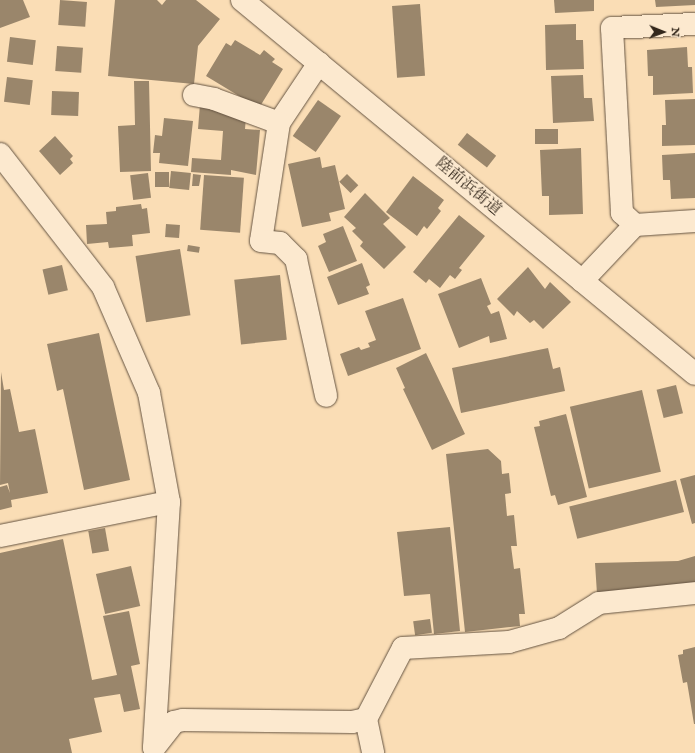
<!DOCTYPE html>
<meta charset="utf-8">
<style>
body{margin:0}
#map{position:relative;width:695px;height:753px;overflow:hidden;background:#faddb5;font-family:"IM FELL English","Noto Serif JP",serif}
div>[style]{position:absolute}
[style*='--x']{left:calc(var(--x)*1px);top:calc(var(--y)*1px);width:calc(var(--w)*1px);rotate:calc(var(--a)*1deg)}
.building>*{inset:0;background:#9a866b;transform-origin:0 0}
.roads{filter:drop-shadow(0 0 1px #655442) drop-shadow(0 0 1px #655442)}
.minor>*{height:22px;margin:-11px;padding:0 11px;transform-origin:11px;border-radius:11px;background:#fce9cf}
.tertiary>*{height:22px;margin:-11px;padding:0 11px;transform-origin:11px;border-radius:11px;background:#fce9cf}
span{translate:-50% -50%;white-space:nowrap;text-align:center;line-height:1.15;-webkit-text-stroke:3.5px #fce9cf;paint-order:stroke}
.street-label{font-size:16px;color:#33271b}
.north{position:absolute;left:643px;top:12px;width:40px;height:40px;-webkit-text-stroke:3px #fce9cf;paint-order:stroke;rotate:91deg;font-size:11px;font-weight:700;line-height:16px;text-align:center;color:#33271b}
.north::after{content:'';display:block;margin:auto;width:14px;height:18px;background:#33271b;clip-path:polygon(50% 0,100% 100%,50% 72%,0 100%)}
</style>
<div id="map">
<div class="building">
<div style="clip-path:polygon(0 0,23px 0,30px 17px,0 28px)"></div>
<div style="left:60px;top:0;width:27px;height:25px;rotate:4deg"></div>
<div style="clip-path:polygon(115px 0,157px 0,162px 5px,166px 0,196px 0,220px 19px,198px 46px,194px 84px,108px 76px)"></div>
<div style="clip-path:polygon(554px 0,594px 0,594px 11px,555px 13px)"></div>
<div style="clip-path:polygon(655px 0,695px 0,695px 5px,656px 7px)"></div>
<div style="left:420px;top:4px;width:72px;height:28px;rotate:86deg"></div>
<div style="clip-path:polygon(576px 24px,576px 40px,583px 40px,584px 69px,546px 70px,545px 25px)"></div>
<div style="left:10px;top:37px;width:26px;height:25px;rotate:7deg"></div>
<div style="clip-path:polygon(235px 40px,260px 55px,264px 50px,275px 59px,272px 62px,283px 69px,259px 108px,206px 76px,226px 43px,231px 46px)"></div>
<div style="left:57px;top:46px;width:26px;height:25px;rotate:4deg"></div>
<div style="clip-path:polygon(687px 47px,688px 67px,692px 67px,693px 93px,653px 95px,653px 76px,648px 76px,647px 50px)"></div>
<div style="clip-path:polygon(583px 75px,584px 98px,592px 98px,594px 121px,553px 123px,551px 76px)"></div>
<div style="left:7px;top:77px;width:26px;height:25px;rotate:7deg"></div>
<div style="clip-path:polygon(134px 81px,149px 81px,151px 171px,120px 172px,118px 126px,135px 125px)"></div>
<div style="left:52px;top:91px;width:27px;height:24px;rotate:2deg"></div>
<div style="clip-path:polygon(695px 99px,695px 145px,662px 146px,662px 125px,666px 125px,665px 100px)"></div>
<div style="left:318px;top:100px;width:28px;height:44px;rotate:35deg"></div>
<div style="clip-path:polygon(200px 104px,246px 117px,245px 129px,260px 130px,256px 175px,231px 170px,231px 175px,191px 172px,192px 158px,221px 160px,223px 131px,198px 129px)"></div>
<div style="clip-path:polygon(164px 118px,193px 121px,188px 166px,159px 163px,160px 153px,153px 153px,155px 135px,162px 136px)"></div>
<div style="left:558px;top:129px;width:15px;height:23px;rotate:90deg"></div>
<div style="left:467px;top:133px;width:37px;height:15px;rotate:38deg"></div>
<div style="clip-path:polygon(55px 136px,73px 156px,70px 159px,73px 163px,60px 175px,39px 151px)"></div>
<div style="clip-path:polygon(581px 148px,583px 214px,549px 215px,549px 196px,542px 196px,540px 150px)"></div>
<div style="clip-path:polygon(695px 153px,695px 198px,671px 199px,670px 180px,663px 180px,662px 155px)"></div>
<div style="clip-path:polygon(320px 157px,322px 168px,335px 165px,345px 209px,329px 213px,331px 221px,302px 227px,288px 164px)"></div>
<div style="left:171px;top:171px;width:20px;height:17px;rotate:6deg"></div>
<div style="left:155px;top:172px;width:14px;height:15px"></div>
<div style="left:148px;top:173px;width:25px;height:18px;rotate:83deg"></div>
<div style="clip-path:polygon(193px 174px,201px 175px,199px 186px,192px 186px)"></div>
<div style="left:347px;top:174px;width:16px;height:11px;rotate:45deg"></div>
<div style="left:204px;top:175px;width:40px;height:55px;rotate:4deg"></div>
<div style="clip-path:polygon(413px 176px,444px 200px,438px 208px,441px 211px,427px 229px,424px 226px,417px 236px,386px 212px)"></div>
<div style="clip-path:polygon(365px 193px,390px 218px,383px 224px,406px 247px,384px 269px,360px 246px,363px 242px,352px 231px,356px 228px,344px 217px)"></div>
<div style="clip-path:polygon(141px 204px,142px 209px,147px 208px,150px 233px,132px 235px,133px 246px,109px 248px,108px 242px,87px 244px,86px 225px,107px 224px,106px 212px,116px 211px,116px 207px)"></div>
<div style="clip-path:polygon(459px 215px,485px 236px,459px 268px,462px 270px,455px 279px,450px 275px,440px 288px,429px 279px,426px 283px,413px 272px)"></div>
<div style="left:166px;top:224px;width:14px;height:13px;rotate:4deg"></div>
<div style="clip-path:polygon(343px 226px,357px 261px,329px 272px,318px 246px,326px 242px,323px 234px)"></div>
<div style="left:188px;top:245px;width:12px;height:6px;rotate:9deg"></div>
<div style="left:180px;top:249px;width:67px;height:45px;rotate:81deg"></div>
<div style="clip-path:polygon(362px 263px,370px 285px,366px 287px,369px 294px,338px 305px,327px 277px)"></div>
<div style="left:62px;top:265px;width:26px;height:20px;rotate:77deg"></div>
<div style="clip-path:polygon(528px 267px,545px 289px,550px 282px,571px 302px,543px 329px,534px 320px,530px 323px,517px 311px,514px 316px,497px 299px)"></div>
<div style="left:280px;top:275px;width:65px;height:46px;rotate:84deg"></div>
<div style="clip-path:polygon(481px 278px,491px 304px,487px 306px,491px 314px,499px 311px,507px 339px,490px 343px,489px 336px,459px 348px,438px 294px)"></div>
<div style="clip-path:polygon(403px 298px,421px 349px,348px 376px,340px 354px,359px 347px,361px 350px,370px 347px,368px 343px,376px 340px,365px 311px)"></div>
<div style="clip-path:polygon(99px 333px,130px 480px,84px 490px,63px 389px,57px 391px,47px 344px)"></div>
<div style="clip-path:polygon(548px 348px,553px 369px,560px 367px,565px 391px,461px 413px,452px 368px)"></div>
<div style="clip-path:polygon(426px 353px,465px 434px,432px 450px,403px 389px,405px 388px,396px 368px)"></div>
<div style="clip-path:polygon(1px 372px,4px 390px,10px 389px,19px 432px,35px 429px,48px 493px,11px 500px,12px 507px,0 510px,0 487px,7px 485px,10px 493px,8px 483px,0 485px)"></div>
<div style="left:676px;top:385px;width:29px;height:20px;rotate:76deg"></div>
<div style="left:642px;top:390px;width:84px;height:74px;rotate:77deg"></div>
<div style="clip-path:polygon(566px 414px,587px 497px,558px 505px,555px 495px,551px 496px,534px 427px,540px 426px,539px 421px)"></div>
<div style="clip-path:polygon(488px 449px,501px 461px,502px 474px,509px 473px,511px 493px,505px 494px,507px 516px,514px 515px,517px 546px,511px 546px,514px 569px,520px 568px,525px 614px,519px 614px,520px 626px,465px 632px,446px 454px)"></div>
<div style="clip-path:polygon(695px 475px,695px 523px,692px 524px,680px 479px)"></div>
<div style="left:676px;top:480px;width:33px;height:110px;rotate:76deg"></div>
<div style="clip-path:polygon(450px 527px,460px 631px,434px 634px,430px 594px,404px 596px,397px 532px)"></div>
<div style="left:105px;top:528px;width:23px;height:17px;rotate:80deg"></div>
<div style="clip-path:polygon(63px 539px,92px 680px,117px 675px,103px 616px,129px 611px,140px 664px,131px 666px,140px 709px,124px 712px,120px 694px,94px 698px,102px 732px,69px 739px,72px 753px,0 753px,0 553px)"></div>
<div style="clip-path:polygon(695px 556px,695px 588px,597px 594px,595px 563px,678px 561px)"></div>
<div style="left:131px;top:566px;width:41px;height:36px;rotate:77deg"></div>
<div style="left:430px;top:619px;width:14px;height:17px;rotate:82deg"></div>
<div style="clip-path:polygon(695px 647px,695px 724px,694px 724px,687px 682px,683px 683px,678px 655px,683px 654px,683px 650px)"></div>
</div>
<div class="roads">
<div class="minor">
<div style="--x:319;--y:63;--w:72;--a:123.7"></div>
<div style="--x:279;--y:123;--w:119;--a:98.7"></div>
<div style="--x:261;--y:241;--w:19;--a:6"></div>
<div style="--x:280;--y:243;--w:23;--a:45"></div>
<div style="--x:296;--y:259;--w:140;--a:77.6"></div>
<div style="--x:194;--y:95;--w:20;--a:11"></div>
<div style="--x:214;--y:99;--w:69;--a:20.3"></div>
<div style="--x:0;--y:154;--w:168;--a:52.2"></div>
<div style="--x:103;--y:287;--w:116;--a:66.5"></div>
<div style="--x:149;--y:393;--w:111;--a:79.6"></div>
<div style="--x:169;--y:502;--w:246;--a:93.5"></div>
<div style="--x:635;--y:225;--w:18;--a:-137"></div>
<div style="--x:622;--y:213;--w:185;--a:-93.1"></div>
<div style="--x:612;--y:28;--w:83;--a:-2.8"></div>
<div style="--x:582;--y:281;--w:77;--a:-46.6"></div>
<div style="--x:635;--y:225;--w:60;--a:-3.8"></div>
<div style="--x:0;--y:536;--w:172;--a:-11.4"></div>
<div style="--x:366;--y:719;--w:35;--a:78"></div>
<div style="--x:154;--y:748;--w:33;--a:-52"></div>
<div style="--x:174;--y:722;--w:9;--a:-13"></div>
<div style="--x:183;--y:720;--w:169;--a:0.7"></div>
<div style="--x:352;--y:722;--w:14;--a:-12"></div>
<div style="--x:366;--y:719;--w:80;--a:-62.5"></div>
<div style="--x:403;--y:648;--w:106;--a:-3.2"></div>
<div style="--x:509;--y:642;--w:52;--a:-15.6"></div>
<div style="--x:559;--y:628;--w:47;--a:-32"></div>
<div style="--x:599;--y:603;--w:97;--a:-5.9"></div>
</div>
<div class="tertiary">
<div style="--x:242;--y:0;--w:587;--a:39.54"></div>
</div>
</div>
<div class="street-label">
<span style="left:468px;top:187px;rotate:40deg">陸前浜街道</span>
</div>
<div class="north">N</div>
</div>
